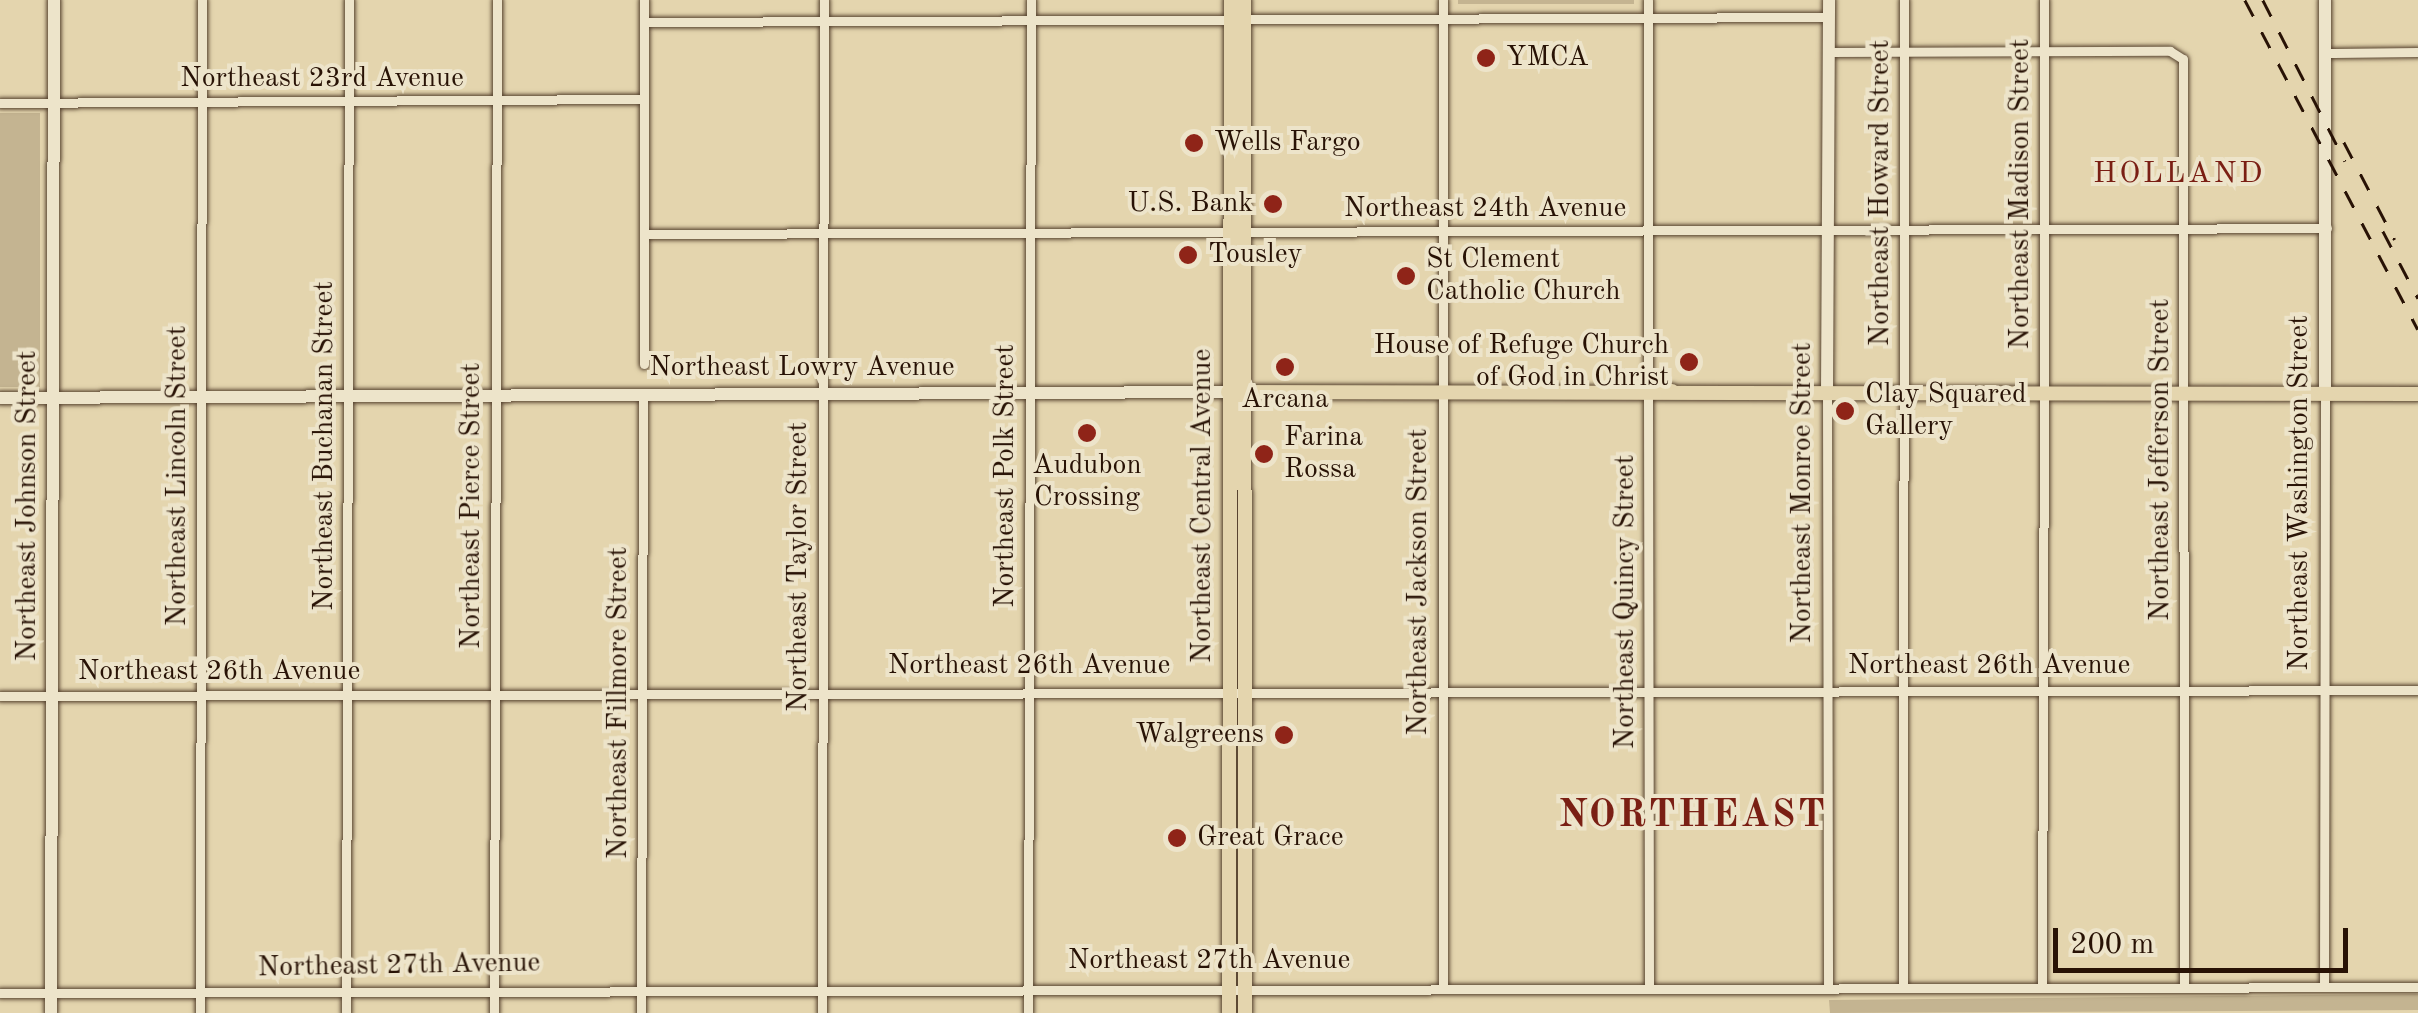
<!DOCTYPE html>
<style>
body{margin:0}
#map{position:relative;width:2418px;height:1013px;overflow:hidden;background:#e4d5ae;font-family:"Old Standard TT",serif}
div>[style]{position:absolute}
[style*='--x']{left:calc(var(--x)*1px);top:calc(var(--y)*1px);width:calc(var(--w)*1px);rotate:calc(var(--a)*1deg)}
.green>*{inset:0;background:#c4b491;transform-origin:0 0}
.roads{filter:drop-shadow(0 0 2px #57432f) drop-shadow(0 0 2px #57432f)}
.street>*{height:9px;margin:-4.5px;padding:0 4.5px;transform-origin:4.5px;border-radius:4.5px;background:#ede4ca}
.secondary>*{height:12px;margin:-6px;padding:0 6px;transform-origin:6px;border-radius:6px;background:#ede4ca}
.primary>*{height:14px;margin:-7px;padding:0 7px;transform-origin:7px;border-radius:7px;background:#e4d5ae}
.rail>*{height:2.5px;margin-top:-1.25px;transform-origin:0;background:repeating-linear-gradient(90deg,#281205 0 18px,transparent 0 36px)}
.dots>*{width:28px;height:28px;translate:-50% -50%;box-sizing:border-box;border:5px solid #ede4ca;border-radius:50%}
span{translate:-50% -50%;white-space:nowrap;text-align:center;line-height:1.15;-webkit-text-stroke:8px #ede4ca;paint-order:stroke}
.poi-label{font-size:28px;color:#281205}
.left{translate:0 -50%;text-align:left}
.right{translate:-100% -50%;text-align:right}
.street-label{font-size:28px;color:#281205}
.neighbourhood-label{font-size:30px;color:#7a1f14;letter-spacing:2.5px}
.district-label{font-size:38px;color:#7a1f14;font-weight:700;letter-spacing:2.5px}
.scale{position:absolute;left:2053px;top:928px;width:295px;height:45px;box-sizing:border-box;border:5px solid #281205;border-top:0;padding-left:12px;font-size:30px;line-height:35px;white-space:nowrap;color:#281205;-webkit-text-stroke:8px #ede4ca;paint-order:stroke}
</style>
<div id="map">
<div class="green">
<div style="left:1458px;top:0;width:176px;height:4px"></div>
<div style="left:0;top:113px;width:40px;height:274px"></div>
<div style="clip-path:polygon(2418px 994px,2418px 1010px,1830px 1013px,1829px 1000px)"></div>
</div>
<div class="roads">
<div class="street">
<div style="--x:1443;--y:0;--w:984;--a:90"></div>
<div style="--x:1648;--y:0;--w:387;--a:90"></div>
<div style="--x:2044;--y:0;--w:389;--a:90"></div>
<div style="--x:644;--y:22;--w:1185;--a:-0.24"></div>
<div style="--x:1829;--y:52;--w:341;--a:-0.2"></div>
<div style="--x:2170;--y:51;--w:15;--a:32"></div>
<div style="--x:2183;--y:59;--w:928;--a:89.94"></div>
<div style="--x:2326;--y:53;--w:92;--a:-0.6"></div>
<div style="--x:0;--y:103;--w:644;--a:-0.36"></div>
<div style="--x:644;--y:234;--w:1683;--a:-0.2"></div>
<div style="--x:644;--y:364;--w:364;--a:-90"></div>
<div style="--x:1827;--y:394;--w:592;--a:89.9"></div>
<div style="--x:1648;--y:399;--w:586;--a:89.9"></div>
<div style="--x:0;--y:696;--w:2418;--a:-0.14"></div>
<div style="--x:1903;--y:986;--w:986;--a:-89.94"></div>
<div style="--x:2042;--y:986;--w:588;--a:-89.81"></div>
<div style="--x:2324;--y:987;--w:593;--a:-89.9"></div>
<div style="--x:0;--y:993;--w:2418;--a:-0.14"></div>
<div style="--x:200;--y:1013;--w:1013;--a:-89.89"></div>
<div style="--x:346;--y:1013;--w:1013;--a:-89.83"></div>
<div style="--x:494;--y:1013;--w:1013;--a:-89.83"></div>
<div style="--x:641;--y:1013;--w:619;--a:-89.81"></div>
<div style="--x:822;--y:1013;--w:1013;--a:-89.89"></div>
<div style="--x:1028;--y:1013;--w:1013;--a:-89.83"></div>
</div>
<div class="secondary">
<div style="--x:1827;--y:394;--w:394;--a:-89.7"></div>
<div style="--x:2325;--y:394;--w:394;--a:-90"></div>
<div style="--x:0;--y:398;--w:1228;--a:-0.28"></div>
<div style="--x:51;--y:1013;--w:1013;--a:-89.83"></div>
</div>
<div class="primary">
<div style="--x:1244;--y:0;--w:1013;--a:89.94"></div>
<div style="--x:1624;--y:391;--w:48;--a:0"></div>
<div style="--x:1228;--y:392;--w:1190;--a:0.1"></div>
<div style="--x:1229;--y:1013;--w:1013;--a:-89.89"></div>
</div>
</div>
<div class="rail">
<div style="--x:2245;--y:0;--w:372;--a:62.3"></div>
<div style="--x:2263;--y:0;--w:181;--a:63"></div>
<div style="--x:2344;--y:142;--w:110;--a:62.5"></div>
<div style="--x:2383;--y:231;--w:76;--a:62.4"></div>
</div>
<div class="dots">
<div style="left:1486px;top:58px;background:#8f2418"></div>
<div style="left:1194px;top:143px;background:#8f2418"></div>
<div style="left:1273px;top:204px;background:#8f2418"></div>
<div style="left:1188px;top:255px;background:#8f2418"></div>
<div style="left:1406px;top:276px;background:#8f2418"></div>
<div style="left:1689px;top:362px;background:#8f2418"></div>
<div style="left:1285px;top:367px;background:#8f2418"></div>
<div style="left:1845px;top:411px;background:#8f2418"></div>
<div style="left:1087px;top:433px;background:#8f2418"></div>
<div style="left:1264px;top:454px;background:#8f2418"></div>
<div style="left:1284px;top:735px;background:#8f2418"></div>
<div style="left:1177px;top:838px;background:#8f2418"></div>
</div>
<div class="poi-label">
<span class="left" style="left:1506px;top:58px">YMCA</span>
<span class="left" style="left:1214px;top:143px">Wells Fargo</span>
<span class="right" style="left:1253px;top:204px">U.S. Bank</span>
<span class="left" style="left:1208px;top:255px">Tousley</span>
<span class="left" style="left:1426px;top:276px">St Clement<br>Catholic Church</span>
<span class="right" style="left:1669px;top:362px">House of Refuge Church<br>of God in Christ</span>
<span class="left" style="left:1865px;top:411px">Clay Squared<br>Gallery</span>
<span style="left:1285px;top:400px">Arcana</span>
<span class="left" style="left:1284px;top:454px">Farina<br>Rossa</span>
<span style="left:1087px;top:482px">Audubon<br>Crossing</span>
<span class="right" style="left:1264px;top:735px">Walgreens</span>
<span class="left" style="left:1197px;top:838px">Great Grace</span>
</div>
<div class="street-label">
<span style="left:322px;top:79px">Northeast 23rd Avenue</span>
<span style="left:1881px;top:193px;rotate:-90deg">Northeast Howard Street</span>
<span style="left:2021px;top:194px;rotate:-90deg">Northeast Madison Street</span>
<span style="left:1485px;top:209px">Northeast 24th Avenue</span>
<span style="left:802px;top:368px">Northeast Lowry Avenue</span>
<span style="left:325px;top:446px;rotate:-90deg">Northeast Buchanan Street</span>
<span style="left:2161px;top:460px;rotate:-90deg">Northeast Jefferson Street</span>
<span style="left:178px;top:476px;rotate:-90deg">Northeast Lincoln Street</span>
<span style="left:1006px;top:476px;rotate:-90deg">Northeast Polk Street</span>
<span style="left:1803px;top:493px;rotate:-90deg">Northeast Monroe Street</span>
<span style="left:2300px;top:493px;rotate:-90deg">Northeast Washington Street</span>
<span style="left:28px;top:506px;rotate:-90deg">Northeast Johnson Street</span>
<span style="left:472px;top:506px;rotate:-90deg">Northeast Pierce Street</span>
<span style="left:1203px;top:506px;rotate:-90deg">Northeast Central Avenue</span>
<span style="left:799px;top:567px;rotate:-90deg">Northeast Taylor Street</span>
<span style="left:1419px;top:582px;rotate:-90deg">Northeast Jackson Street</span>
<span style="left:1626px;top:602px;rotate:-90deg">Northeast Quincy Street</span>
<span style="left:1029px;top:666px">Northeast 26th Avenue</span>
<span style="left:1989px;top:666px">Northeast 26th Avenue</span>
<span style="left:219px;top:672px">Northeast 26th Avenue</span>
<span style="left:619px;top:703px;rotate:-90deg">Northeast Fillmore Street</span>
<span style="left:1209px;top:961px">Northeast 27th Avenue</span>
<span style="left:399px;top:966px;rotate:-1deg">Northeast 27th Avenue</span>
</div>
<div class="neighbourhood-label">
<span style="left:2179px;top:174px">HOLLAND</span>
</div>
<div class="district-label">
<span style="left:1693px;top:817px">NORTHEAST</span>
</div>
<div class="scale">200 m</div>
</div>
